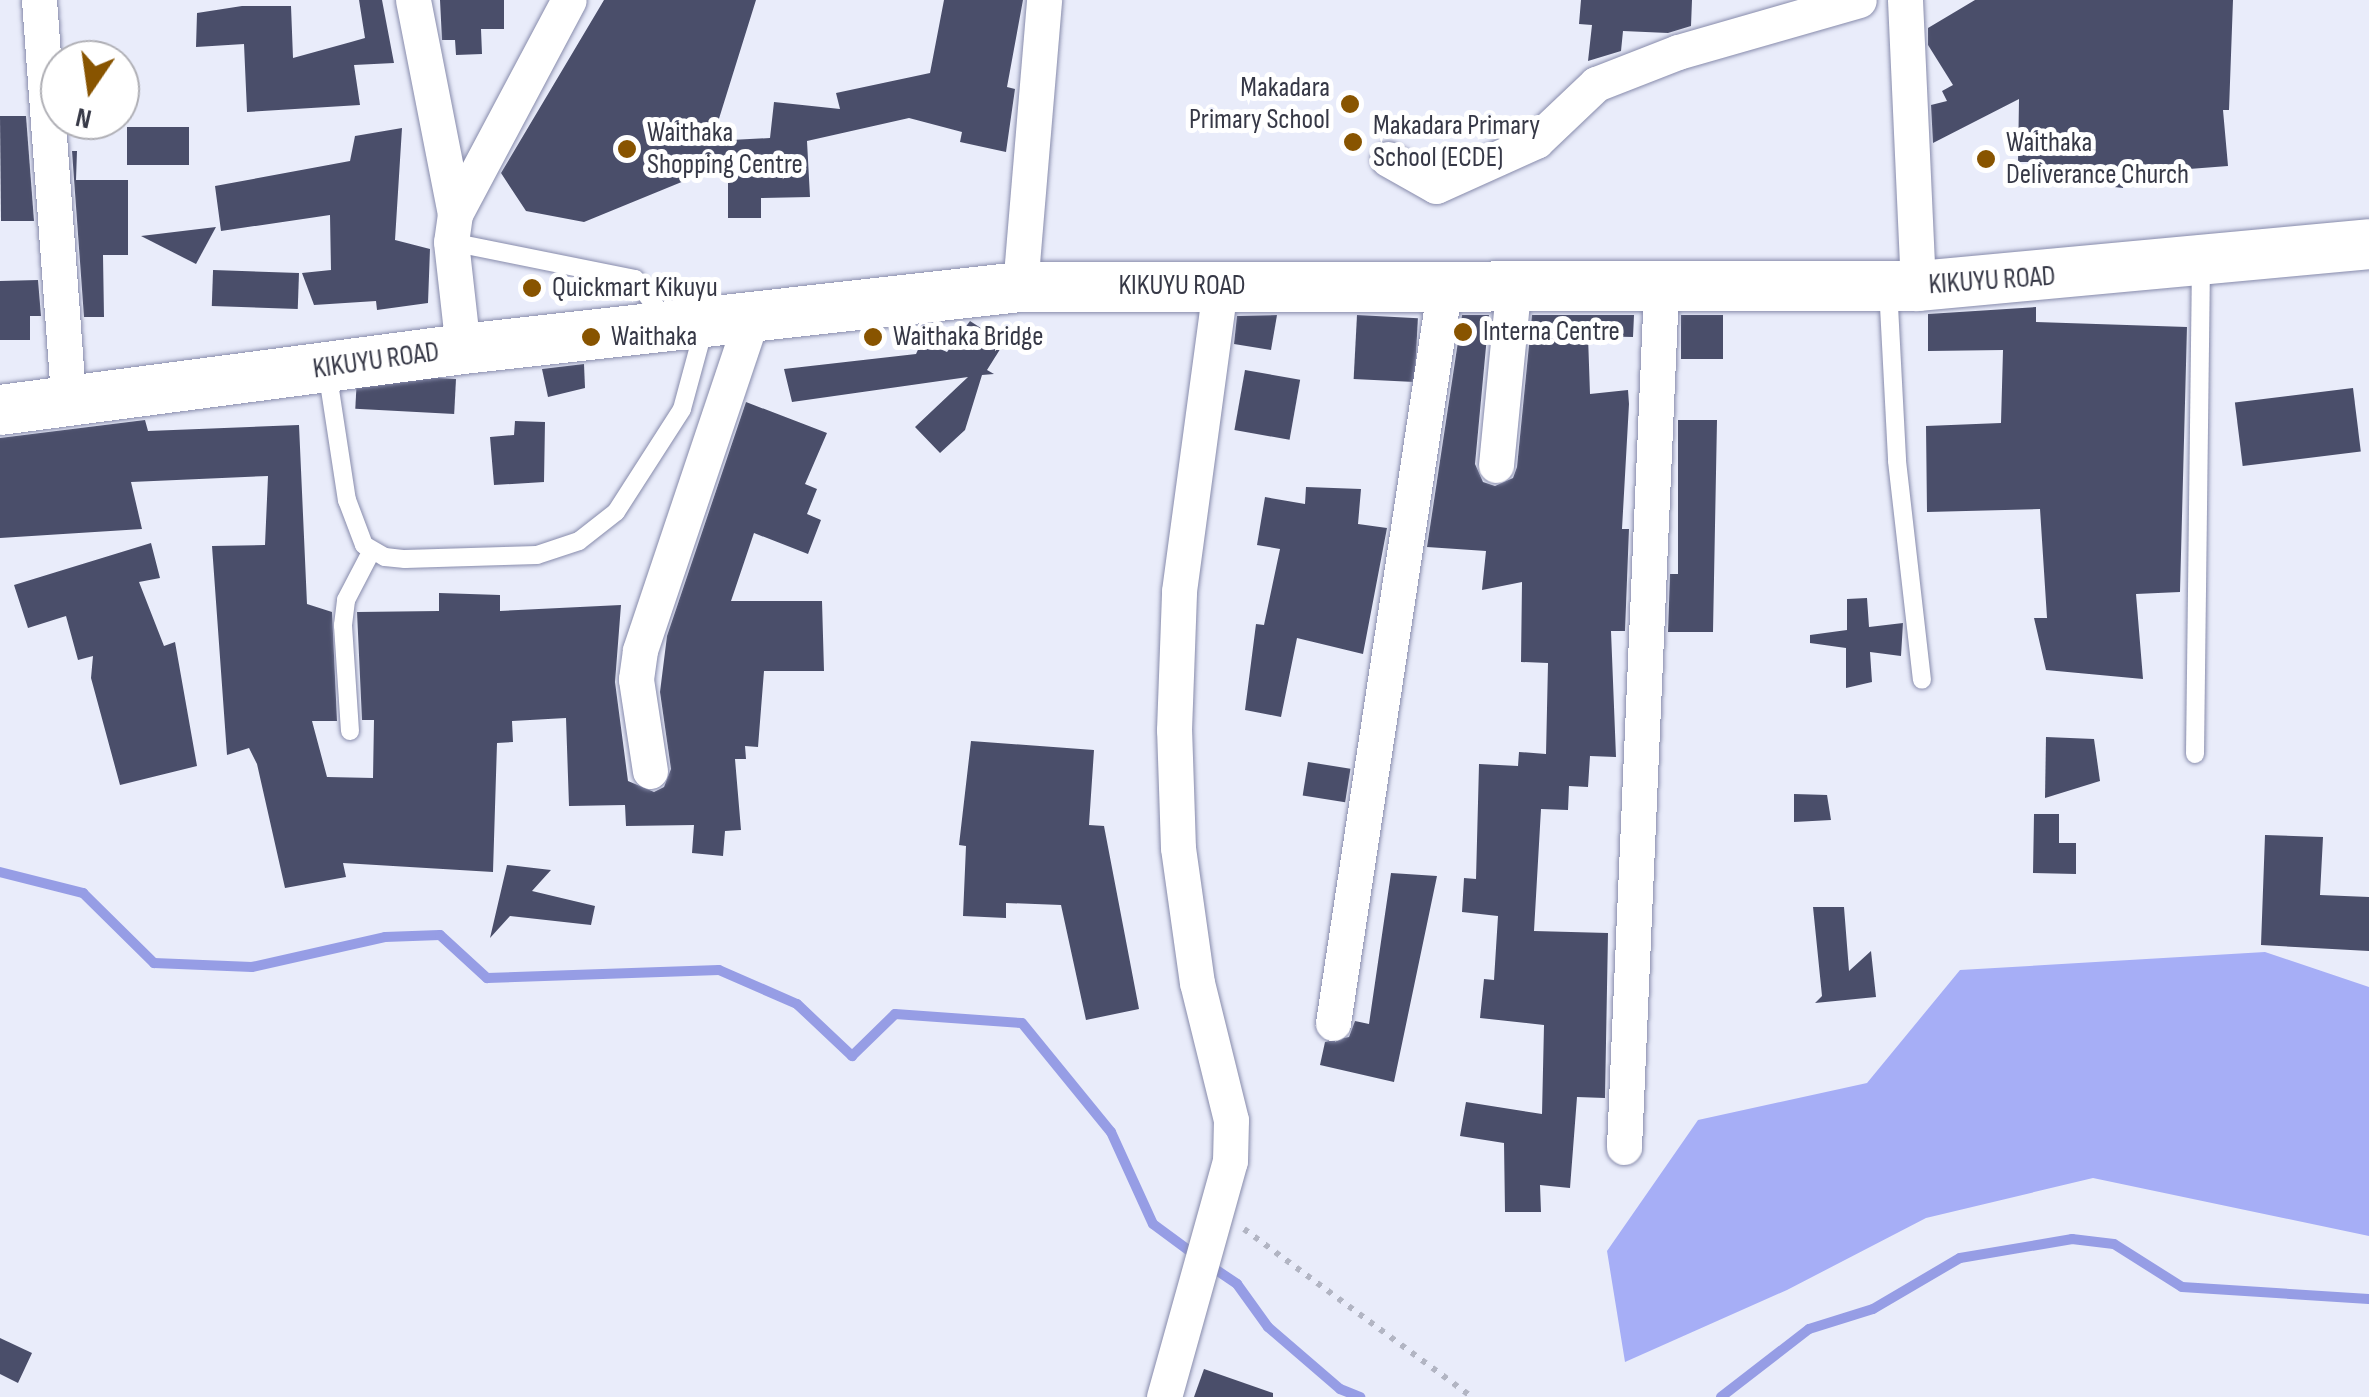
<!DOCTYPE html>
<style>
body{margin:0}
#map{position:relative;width:2369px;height:1397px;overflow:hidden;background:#e9ecfa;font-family:"Sofia Sans Condensed",sans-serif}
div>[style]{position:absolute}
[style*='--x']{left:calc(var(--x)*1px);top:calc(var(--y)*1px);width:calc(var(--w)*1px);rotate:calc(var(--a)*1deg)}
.forest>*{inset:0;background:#a6aef6}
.stream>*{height:10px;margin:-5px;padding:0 5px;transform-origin:5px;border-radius:5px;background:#969de5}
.building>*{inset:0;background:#4a4e6a;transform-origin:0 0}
.path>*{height:6px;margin-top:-3px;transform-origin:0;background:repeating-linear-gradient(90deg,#b2b5c3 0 5px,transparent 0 13px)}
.roads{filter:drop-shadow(0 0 2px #878bab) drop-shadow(0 0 2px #878bab)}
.lane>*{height:18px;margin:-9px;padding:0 9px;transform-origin:9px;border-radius:9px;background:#fff}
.street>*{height:35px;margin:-17.5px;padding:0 17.5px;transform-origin:17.5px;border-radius:17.5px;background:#fff}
.secondary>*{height:50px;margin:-25px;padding:0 25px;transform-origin:25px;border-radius:25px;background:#fff}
.dots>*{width:28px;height:28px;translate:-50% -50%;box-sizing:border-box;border:5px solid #fff;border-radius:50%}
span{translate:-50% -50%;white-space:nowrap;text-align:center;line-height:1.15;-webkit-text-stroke:10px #fff;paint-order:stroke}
.poi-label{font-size:28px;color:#363846}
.right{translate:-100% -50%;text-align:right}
.left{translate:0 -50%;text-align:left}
.street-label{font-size:28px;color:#363846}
.north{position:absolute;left:40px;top:40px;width:100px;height:100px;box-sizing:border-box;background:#fff;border:2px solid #afafb5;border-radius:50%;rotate:193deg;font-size:28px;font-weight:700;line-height:40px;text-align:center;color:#363846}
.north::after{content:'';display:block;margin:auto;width:35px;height:45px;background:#885400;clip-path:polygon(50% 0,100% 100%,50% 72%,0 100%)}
</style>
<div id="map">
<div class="forest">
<div style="clip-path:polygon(2265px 952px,2369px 987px,2369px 1236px,2093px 1178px,1926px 1218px,1787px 1290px,1625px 1362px,1607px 1251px,1698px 1120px,1867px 1083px,1960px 970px)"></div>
</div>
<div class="stream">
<div style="--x:0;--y:872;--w:86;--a:14.2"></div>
<div style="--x:83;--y:893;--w:100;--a:44.6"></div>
<div style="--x:154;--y:963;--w:98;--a:2.3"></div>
<div style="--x:252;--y:967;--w:136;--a:-12.7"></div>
<div style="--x:385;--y:937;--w:55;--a:-2.1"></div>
<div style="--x:440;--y:935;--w:64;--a:42.5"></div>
<div style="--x:487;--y:978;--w:232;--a:-2"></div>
<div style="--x:719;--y:970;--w:85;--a:23.6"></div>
<div style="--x:797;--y:1004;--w:76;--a:43.4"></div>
<div style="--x:852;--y:1056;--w:60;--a:-44.3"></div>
<div style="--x:895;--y:1014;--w:127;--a:4.1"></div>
<div style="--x:1022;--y:1023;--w:141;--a:50.8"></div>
<div style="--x:1111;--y:1132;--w:101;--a:65.5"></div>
<div style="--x:1153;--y:1224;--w:52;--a:36.4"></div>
<div style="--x:1209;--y:1265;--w:34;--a:34"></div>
<div style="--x:1237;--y:1284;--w:53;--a:54.2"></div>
<div style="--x:1268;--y:1327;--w:95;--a:40.7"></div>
<div style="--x:1340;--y:1389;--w:22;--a:22"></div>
<div style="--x:1721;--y:1397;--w:111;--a:-37.7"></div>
<div style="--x:1809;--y:1329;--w:67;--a:-17.4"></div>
<div style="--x:1873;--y:1309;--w:101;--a:-30.4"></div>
<div style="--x:1960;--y:1258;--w:114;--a:-9.6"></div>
<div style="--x:2072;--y:1239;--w:42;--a:6.8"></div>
<div style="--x:2114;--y:1244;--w:80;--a:32.3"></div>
<div style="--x:2182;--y:1287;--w:187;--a:3.7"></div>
</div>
<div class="building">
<div style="clip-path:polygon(359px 0,382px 0,394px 63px,354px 65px,360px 105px,247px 112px,244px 44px,196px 47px,197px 13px,242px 6px,291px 6px,293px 58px,351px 42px,365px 38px)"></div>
<div style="clip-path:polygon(440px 0,504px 0,504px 29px,481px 29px,482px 54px,456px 55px,455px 40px,442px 40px)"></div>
<div style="clip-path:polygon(604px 0,756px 0,712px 141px,770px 138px,774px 102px,840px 109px,836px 93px,930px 73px,944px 0,1023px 0,1007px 87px,1015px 89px,1006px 152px,960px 142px,962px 132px,909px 118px,807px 141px,810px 197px,761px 198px,761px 218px,728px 218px,728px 163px,584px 222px,526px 211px,501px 173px)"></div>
<div style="clip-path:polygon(1581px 0,1692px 0,1691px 26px,1668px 33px,1623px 31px,1621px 51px,1588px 61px,1592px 25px,1579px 24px)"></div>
<div style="clip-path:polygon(1975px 0,2233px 0,2229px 110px,2223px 110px,2228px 166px,2124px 174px,2123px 188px,2036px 178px,2038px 162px,2018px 162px,2019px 99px,1933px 143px,1931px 105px,1947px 101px,1942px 91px,1953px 85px,1928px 45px,1928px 28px)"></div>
<div style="clip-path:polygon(0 116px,26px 116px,34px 221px,1px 221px)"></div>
<div style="left:189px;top:127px;width:38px;height:62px;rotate:90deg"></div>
<div style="clip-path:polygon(402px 128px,395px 240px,430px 249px,428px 303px,377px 310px,376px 301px,314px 305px,302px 273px,331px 270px,330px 215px,221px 231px,215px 186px,350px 161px,355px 136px)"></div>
<div style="clip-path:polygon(72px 151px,77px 151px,76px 180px,128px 180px,128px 255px,103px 255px,104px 317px,84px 317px)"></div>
<div style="clip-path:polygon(216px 227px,196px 264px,141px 236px)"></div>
<div style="left:299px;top:273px;width:36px;height:86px;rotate:92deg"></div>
<div style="clip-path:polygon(38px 280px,41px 316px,30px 316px,30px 340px,0 340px,0 281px)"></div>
<div style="clip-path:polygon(2036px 307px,2036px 322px,2187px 327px,2180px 592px,2136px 594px,2143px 679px,2046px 670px,2034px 618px,2047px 618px,2040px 509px,1927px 512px,1926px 426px,2001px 423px,2003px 350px,1928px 351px,1928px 314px)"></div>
<div style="clip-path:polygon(1277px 315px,1271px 350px,1234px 344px,1237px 316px)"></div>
<div style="left:1357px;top:315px;width:61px;height:64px;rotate:3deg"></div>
<div style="clip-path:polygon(1462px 315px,1489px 315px,1475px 464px,1483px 482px,1495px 486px,1513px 478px,1517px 467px,1532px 315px,1634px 315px,1633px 337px,1588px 336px,1590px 394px,1628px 390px,1629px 404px,1622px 529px,1629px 529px,1625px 631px,1611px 631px,1616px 757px,1590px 756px,1588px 787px,1569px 786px,1568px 810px,1541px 809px,1534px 931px,1608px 933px,1605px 1098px,1577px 1097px,1570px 1188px,1540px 1185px,1541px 1212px,1505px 1212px,1504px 1143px,1460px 1136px,1466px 1102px,1542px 1114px,1544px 1025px,1480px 1018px,1484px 979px,1494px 980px,1498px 916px,1462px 912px,1464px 878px,1476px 879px,1479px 764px,1518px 766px,1519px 752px,1546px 754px,1548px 663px,1521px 662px,1522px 582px,1482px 590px,1486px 551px,1427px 547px)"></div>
<div style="left:1681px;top:315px;width:42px;height:44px"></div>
<div style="clip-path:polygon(970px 321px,1004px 343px,987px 370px,994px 374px,982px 375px,965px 430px,940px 453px,915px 427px,968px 377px,792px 402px,784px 369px,916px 354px,922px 341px,947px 352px)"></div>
<div style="clip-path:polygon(584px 364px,585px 388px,548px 397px,542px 369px)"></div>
<div style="left:1245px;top:370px;width:56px;height:61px;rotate:10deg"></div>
<div style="left:456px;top:379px;width:35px;height:99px;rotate:93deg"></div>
<div style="left:2353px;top:388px;width:64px;height:119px;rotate:83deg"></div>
<div style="clip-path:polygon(746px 402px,827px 433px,805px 484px,817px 489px,807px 514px,821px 520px,808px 554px,754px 533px,731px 601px,822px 601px,824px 671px,764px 671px,758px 747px,745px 746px,746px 759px,735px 759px,741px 830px,725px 831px,723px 856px,692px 853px,694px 825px,626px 826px,625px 805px,569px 806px,566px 718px,512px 721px,513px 742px,497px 743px,493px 872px,343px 863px,346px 877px,285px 888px,257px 764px,249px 748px,227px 755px,212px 546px,265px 545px,268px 476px,131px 482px,142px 529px,0 538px,0 438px,145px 420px,148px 431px,299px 425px,307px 604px,332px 612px,337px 721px,312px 721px,327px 777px,373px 778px,374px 720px,362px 720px,357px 612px,439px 611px,439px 593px,500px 595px,500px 611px,621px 605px,615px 682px,628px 781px,654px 792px,664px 787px,671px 769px,660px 692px,667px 636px)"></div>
<div style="clip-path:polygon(1678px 420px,1717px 420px,1713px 632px,1668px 632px,1670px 574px,1678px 574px)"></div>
<div style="clip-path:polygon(515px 421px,545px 422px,544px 482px,494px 485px,490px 437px,514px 435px)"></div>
<div style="clip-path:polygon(1306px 487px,1361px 489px,1358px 524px,1387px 528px,1363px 654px,1297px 638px,1281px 717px,1245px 710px,1256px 624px,1264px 625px,1280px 549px,1257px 545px,1265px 497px,1305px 504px)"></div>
<div style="clip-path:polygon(151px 543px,160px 578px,139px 582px,164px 646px,175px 642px,197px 766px,120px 785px,91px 678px,93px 656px,78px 660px,66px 616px,28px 628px,14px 585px)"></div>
<div style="clip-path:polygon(1867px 598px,1869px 627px,1903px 623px,1901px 656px,1870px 652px,1872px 682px,1846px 688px,1846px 648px,1810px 643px,1810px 635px,1847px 630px,1847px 599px)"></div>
<div style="clip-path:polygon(2046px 737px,2094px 739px,2100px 781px,2045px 798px)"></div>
<div style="clip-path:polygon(971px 741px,1094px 750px,1089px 825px,1104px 826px,1139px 1009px,1086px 1020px,1061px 905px,1006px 903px,1006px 918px,963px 916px,966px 846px,959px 845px)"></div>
<div style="left:1308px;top:762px;width:43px;height:34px;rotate:9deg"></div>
<div style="clip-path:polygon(1794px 794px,1827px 795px,1831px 820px,1794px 822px)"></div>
<div style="clip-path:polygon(2034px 814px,2059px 814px,2059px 843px,2076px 843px,2076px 874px,2033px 873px)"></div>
<div style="clip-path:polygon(2265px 835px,2323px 837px,2320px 895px,2369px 897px,2369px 951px,2261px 945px)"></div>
<div style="clip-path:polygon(507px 865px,551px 870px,532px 891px,595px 906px,591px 925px,510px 916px,490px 938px)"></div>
<div style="clip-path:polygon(1391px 873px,1437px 876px,1394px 1082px,1320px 1065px,1325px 1042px,1349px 1037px,1355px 1021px,1369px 1024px)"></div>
<div style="clip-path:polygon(1813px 907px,1844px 907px,1849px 971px,1871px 951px,1876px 997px,1815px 1003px,1822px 996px)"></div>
<div style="clip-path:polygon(0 1338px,32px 1353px,18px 1383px,0 1374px)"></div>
<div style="clip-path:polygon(1204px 1369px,1273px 1393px,1273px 1397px,1194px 1397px)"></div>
</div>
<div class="path">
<div style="--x:1244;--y:1229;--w:283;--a:36.4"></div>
</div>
<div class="roads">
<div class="lane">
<div style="--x:451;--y:242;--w:188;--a:11.4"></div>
<div style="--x:635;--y:279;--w:55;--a:53.1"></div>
<div style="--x:1888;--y:287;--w:174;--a:87"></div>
<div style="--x:1897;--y:461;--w:220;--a:83.5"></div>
<div style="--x:327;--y:370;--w:132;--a:81.3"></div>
<div style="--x:347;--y:500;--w:48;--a:69.3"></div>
<div style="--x:364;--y:545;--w:24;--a:30"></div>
<div style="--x:385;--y:557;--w:20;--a:6"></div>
<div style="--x:405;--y:559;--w:132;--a:-1.7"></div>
<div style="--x:537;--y:555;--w:44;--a:-18.4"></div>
<div style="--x:579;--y:541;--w:47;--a:-38.1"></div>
<div style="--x:616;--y:512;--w:122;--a:-57.3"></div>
<div style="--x:682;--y:409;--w:84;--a:-74.8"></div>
<div style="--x:350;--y:731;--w:106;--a:-93.8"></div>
<div style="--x:343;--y:625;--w:25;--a:-83"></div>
<div style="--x:346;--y:600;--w:56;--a:-62.5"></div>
<div style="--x:2195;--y:754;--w:489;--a:-89.3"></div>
</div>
<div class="street">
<div style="--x:39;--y:0;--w:405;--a:85.8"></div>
<div style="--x:413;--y:0;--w:218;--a:78.9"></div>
<div style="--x:455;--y:214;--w:28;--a:98"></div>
<div style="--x:451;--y:242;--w:108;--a:83.6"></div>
<div style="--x:1905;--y:0;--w:286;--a:87.4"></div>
<div style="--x:1388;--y:159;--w:55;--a:29.4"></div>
<div style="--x:1436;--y:186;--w:110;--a:-24.2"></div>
<div style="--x:1536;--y:141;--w:83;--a:-43.5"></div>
<div style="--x:1596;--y:84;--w:88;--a:-21.3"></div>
<div style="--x:1678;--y:52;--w:188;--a:-16"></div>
<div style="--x:455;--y:214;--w:242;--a:-62"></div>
<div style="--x:1020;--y:287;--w:288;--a:-85.2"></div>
<div style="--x:1496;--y:465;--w:183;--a:-84.4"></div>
<div style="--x:650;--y:771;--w:93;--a:-98.7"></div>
<div style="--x:636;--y:679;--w:29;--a:-82"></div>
<div style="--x:640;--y:650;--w:350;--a:-71.4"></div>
<div style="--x:1333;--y:1023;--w:747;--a:-81.38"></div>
<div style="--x:1624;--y:1147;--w:859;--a:-87.53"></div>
<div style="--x:1164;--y:1397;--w:245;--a:-74.4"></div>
<div style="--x:1230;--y:1161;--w:41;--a:-88.6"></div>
<div style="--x:1231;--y:1120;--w:141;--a:-103.9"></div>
<div style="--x:1197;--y:983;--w:136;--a:-98"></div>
<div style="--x:1178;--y:848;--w:118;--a:-91.9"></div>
<div style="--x:1174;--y:730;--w:139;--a:-87.9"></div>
<div style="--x:1179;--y:591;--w:308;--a:-82.3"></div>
</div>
<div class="secondary">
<div style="--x:0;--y:410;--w:467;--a:-7.5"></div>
<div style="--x:463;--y:349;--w:560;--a:-6.35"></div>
<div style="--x:1020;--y:287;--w:898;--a:-0.06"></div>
<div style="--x:1918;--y:286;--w:453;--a:-5.3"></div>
</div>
</div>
<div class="dots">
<div style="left:1350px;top:104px;background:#885400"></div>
<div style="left:1353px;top:142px;background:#885400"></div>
<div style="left:627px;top:149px;background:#885400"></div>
<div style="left:1986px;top:159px;background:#885400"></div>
<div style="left:532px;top:288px;background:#885400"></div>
<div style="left:1463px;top:332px;background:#885400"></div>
<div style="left:591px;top:337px;background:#885400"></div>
<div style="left:873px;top:337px;background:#885400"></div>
</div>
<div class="poi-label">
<span class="right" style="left:1330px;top:104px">Makadara<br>Primary School</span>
<span class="left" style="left:1373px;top:142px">Makadara Primary<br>School (ECDE)</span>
<span class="left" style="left:647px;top:149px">Waithaka<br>Shopping Centre</span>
<span class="left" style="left:2006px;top:159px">Waithaka<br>Deliverance Church</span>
<span class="left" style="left:552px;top:288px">Quickmart Kikuyu</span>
<span class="left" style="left:1483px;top:332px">Interna Centre</span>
<span class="left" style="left:611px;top:337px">Waithaka</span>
<span class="left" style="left:893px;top:337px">Waithaka Bridge</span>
</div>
<div class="street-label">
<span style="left:1992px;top:281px;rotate:-4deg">KIKUYU ROAD</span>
<span style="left:1182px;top:286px">KIKUYU ROAD</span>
<span style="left:376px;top:361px;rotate:-8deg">KIKUYU ROAD</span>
</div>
<div class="north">N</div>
</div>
